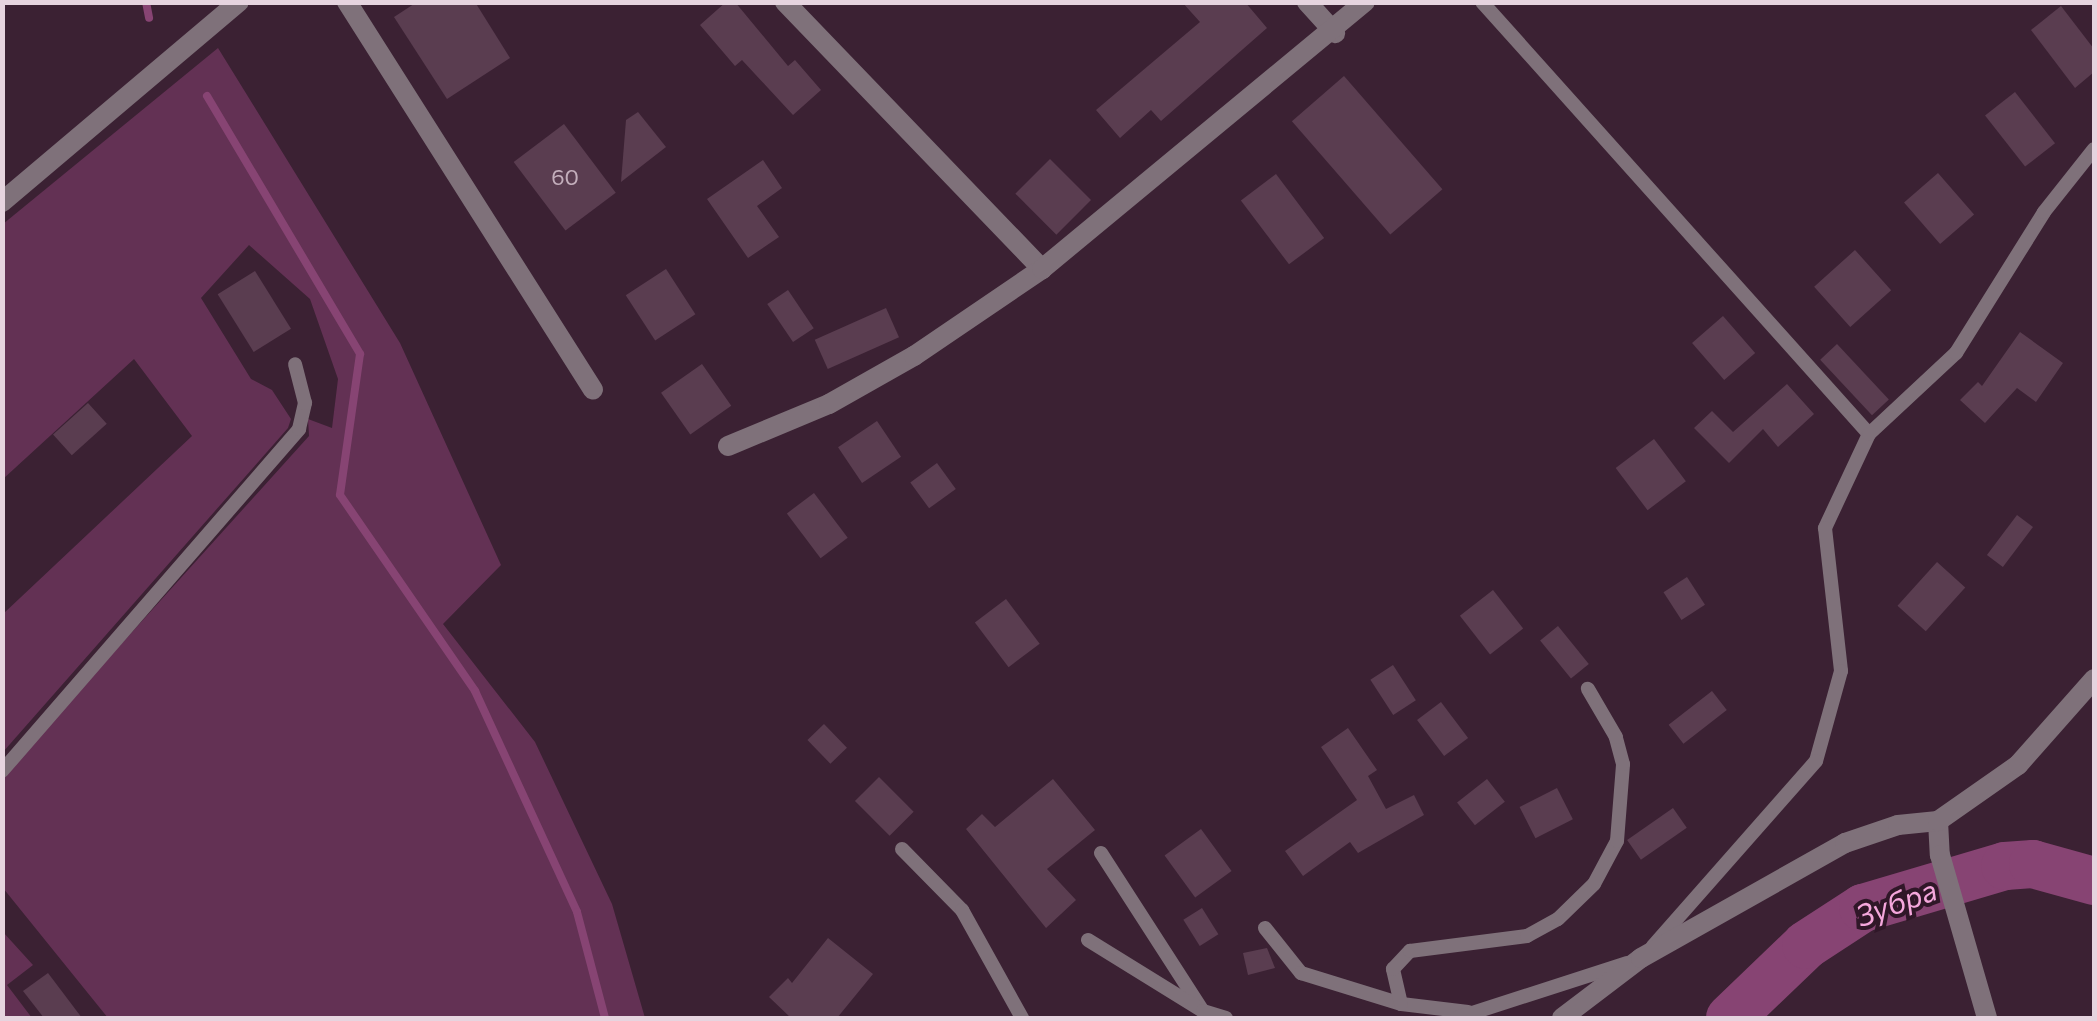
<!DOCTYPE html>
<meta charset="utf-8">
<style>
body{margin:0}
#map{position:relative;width:2097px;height:1021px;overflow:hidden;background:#3b2133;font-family:Commissioner,sans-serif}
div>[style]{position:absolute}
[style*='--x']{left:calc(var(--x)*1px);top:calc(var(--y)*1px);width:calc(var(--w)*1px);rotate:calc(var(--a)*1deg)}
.green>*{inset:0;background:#633154}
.stream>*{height:8px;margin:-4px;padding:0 4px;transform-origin:4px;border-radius:4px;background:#874473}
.river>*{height:48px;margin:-24px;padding:0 24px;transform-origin:24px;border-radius:24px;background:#874473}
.building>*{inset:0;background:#5a3d50;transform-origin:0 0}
.service>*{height:14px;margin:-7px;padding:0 7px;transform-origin:7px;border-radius:7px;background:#7f717a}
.minor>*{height:20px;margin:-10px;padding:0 10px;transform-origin:10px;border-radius:10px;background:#7f717a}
.tertiary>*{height:20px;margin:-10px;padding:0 10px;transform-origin:10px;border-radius:10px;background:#7f717a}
span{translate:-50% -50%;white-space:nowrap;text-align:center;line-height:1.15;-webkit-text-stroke:8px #301728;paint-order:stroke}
.number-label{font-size:22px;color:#c3aebb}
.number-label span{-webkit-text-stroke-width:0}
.water-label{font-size:30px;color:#f5a7dc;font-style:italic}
.frame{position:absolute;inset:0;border:5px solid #e6d4df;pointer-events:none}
</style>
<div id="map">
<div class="green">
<div style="clip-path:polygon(218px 48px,400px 343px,501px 565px,443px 624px,535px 742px,612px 904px,645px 1018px,108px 1018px,3px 888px,3px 775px,309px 436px,308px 419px,332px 428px,338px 379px,310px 299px,249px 245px,201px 298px,251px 379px,272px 390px,291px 419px,288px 428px,3px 752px,3px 614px,192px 436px,134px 359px,3px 479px,3px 224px)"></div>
<div style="clip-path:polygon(3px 932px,33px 965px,7px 985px,32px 1018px,3px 1018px)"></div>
</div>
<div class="stream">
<div style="--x:146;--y:2;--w:16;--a:79"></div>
<div style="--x:207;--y:96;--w:300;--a:59.3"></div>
<div style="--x:360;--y:354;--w:142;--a:98.1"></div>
<div style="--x:340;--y:495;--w:238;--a:55.4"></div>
<div style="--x:475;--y:691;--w:243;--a:65.2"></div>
<div style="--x:577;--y:912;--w:110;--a:75.2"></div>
</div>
<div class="river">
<div style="--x:1730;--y:1018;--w:105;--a:-43.8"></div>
<div style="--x:1806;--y:945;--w:68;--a:-33"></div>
<div style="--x:1863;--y:908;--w:148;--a:-16.5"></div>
<div style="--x:2005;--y:866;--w:28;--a:-4"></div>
<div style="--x:2033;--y:864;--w:63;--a:15.6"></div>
</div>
<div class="building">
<div style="clip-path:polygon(417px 2px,475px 2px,510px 58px,447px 99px,394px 17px)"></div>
<div style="clip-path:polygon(726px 2px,735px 2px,788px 66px,795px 60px,821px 90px,793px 115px,742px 60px,735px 66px,700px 25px)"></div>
<div style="clip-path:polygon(1182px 2px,1245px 2px,1267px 28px,1161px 121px,1151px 110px,1120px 138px,1096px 110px,1200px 22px)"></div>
<div style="clip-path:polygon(2061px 6px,2094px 49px,2094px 72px,2075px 88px,2031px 30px)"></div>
<div style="left:1344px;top:76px;width:150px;height:69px;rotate:49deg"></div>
<div style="left:2015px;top:92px;width:65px;height:38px;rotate:52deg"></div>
<div style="clip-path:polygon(638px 112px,666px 147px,621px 182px,626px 120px)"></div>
<div style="left:564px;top:124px;width:86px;height:63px;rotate:53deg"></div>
<div style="left:1050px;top:159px;width:58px;height:49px;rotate:45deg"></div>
<div style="clip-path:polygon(763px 160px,782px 188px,757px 206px,779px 237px,748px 258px,707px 199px)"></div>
<div style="left:1938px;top:173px;width:55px;height:45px;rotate:49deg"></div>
<div style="left:1276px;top:174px;width:80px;height:44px;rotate:53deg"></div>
<div style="left:1855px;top:250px;width:54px;height:55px;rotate:48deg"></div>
<div style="left:666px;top:269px;width:54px;height:48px;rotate:57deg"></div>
<div style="left:255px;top:271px;width:68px;height:44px;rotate:58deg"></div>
<div style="left:788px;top:290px;width:46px;height:25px;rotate:56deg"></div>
<div style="left:886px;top:308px;width:32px;height:78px;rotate:66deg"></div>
<div style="left:1723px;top:316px;width:49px;height:41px;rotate:49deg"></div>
<div style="clip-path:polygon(2020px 332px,2063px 363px,2036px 402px,2017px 388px,1985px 423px,1960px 400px,1978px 382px,1982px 386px)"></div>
<div style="left:1837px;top:344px;width:76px;height:23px;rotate:47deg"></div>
<div style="left:702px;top:364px;width:51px;height:50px;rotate:55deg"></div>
<div style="clip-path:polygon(1787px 384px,1814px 414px,1778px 447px,1763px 429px,1729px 463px,1694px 428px,1712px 411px,1733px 432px)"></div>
<div style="left:88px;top:403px;width:28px;height:47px;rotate:48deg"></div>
<div style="left:877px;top:421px;width:43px;height:47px;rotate:56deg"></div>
<div style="left:1654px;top:439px;width:53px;height:48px;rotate:53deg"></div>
<div style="left:937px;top:463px;width:32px;height:33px;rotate:54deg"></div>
<div style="left:814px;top:493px;width:56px;height:34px;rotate:53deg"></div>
<div style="left:2017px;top:515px;width:20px;height:50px;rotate:37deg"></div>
<div style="left:1937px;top:562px;width:38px;height:59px;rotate:42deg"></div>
<div style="left:1687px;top:577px;width:33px;height:28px;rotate:57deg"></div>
<div style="left:1493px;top:590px;width:49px;height:42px;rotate:52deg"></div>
<div style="left:1006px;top:599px;width:56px;height:39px;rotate:53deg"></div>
<div style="left:1558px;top:626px;width:49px;height:23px;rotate:51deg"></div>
<div style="left:1393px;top:665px;width:42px;height:27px;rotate:57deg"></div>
<div style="left:1712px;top:691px;width:24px;height:55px;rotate:52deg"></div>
<div style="left:1441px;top:702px;width:45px;height:30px;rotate:53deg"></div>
<div style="left:824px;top:724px;width:33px;height:23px;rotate:46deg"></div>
<div style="clip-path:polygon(1348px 728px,1377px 770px,1368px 776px,1386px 809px,1414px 795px,1424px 815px,1358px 853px,1350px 842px,1303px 876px,1285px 851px,1357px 800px,1321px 747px)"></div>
<div style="left:879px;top:777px;width:49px;height:34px;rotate:45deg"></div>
<div style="clip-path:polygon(1053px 779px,1095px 830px,1047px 869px,1076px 900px,1046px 928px,966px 829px,982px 814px,995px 827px)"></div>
<div style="left:1487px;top:779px;width:29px;height:38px;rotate:52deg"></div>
<div style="left:1557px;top:788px;width:35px;height:42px;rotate:63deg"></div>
<div style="left:1673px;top:808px;width:24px;height:56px;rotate:55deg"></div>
<div style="left:1201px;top:829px;width:52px;height:45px;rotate:54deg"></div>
<div style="left:1202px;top:908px;width:31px;height:22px;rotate:58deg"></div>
<div style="clip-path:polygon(828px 938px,873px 974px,837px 1018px,791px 1018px,769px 997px,788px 978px,792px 983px)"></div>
<div style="clip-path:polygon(1267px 948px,1275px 968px,1248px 975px,1243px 953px)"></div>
<div style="clip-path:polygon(48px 973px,82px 1018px,44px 1018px,23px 991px)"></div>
</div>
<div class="service">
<div style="--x:1482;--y:2;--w:580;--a:48.14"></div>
<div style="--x:1869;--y:434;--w:104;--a:115.1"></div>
<div style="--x:1825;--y:528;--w:144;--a:83.6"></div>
<div style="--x:1841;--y:671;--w:93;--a:105.5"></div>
<div style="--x:1816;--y:761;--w:247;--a:131.4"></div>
<div style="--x:1869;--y:434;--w:119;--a:-43"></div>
<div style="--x:1956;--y:353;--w:166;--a:-58"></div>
<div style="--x:2044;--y:212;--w:80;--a:-51.6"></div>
<div style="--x:2;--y:771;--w:453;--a:-49"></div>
<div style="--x:299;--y:429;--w:27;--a:-77"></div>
<div style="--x:305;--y:403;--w:40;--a:-104.4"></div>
<div style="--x:902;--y:849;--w:86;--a:45.5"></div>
<div style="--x:962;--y:910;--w:124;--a:60.9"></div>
<div style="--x:1101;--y:853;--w:188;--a:57.2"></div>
<div style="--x:1265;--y:928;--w:58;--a:51.3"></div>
<div style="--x:1301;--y:973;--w:105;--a:17.2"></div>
<div style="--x:1088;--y:940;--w:135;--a:31.7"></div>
<div style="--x:1203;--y:1011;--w:24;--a:17"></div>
<div style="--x:1468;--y:1012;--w:67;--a:-173.2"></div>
<div style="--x:1401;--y:1004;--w:36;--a:-103"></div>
<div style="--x:1393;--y:969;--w:25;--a:-47"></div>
<div style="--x:1410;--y:951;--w:118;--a:-7.3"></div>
<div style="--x:1527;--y:936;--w:35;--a:-29"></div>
<div style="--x:1558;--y:919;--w:50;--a:-44.2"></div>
<div style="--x:1594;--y:884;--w:49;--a:-61.9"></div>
<div style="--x:1617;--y:841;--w:77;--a:-85.5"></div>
<div style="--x:1623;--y:764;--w:28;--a:-105"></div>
<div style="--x:1616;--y:737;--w:56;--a:-120.3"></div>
<div style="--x:1457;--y:1018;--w:179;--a:-17.9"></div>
</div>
<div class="minor">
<div style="--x:347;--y:2;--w:459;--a:57.6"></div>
<div style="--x:785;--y:2;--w:371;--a:46.1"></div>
<div style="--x:1307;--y:2;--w:42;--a:47.9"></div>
<div style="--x:728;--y:446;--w:109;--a:-22.6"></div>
<div style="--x:829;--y:404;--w:98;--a:-29.5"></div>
<div style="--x:914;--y:356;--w:155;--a:-34.2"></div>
<div style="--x:1042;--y:269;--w:419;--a:-39.6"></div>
</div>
<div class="tertiary">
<div style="--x:2;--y:202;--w:310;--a:-40.2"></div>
<div style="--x:1938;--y:821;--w:34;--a:87"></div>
<div style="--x:1940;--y:855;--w:170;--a:73.9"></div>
<div style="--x:1562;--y:1018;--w:99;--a:-37.2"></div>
<div style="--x:1641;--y:958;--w:234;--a:-29.4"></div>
<div style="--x:1845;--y:843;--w:56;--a:-18.8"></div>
<div style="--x:1898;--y:825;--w:40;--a:-5.7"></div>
<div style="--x:1938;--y:821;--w:98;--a:-35"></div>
<div style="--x:2018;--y:765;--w:115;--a:-48.5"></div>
</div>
<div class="number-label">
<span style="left:565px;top:177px">60</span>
</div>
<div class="water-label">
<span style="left:1896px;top:902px;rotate:-20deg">Зубра</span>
</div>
<div class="frame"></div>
</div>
